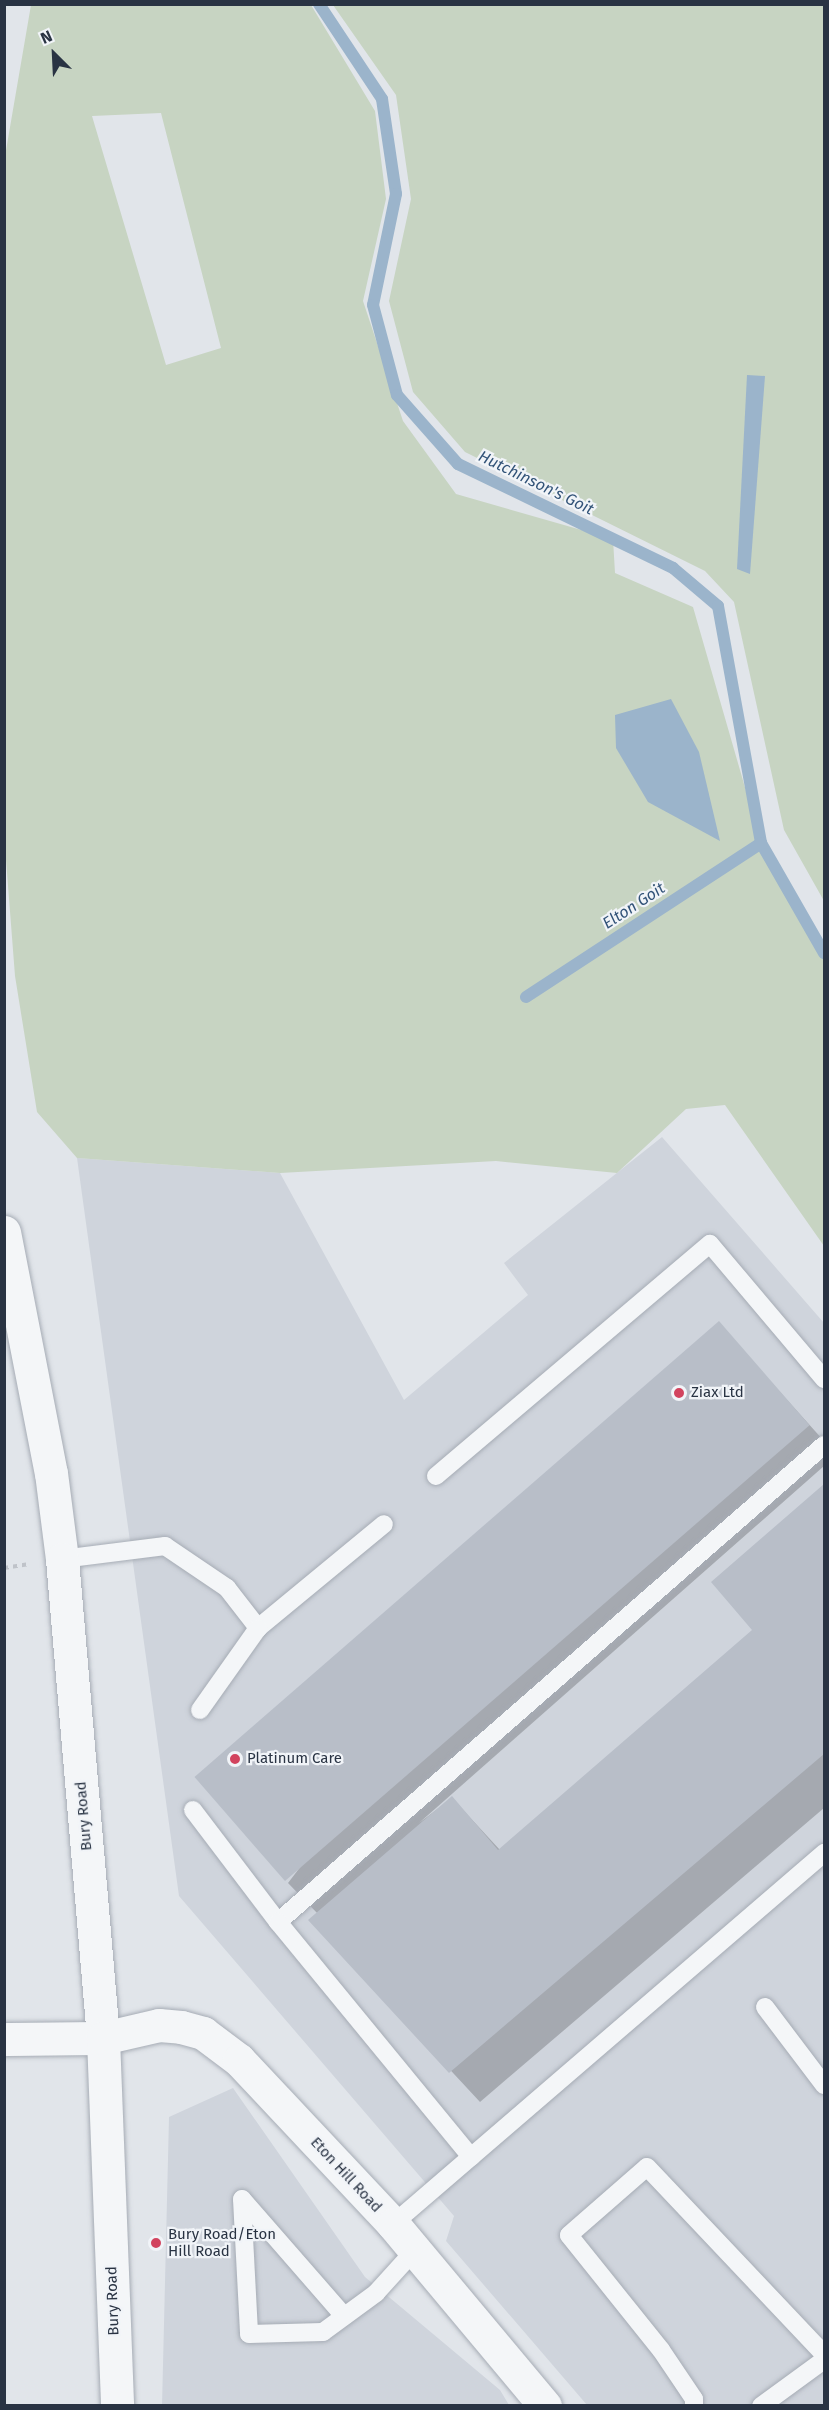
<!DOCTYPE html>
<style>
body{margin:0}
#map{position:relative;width:829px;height:2410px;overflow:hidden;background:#e1e5ea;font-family:"Fira Sans",sans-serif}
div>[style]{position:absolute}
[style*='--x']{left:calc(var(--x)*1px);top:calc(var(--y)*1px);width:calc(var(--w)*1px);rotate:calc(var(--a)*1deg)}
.built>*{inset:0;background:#cfd4dc}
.green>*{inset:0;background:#c7d4c2}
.water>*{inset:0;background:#9bb4cb}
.shadow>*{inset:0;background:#0003}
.stream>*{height:12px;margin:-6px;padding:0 6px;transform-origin:6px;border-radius:6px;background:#9bb4cb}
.building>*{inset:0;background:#b8bec8;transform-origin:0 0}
.path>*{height:4px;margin-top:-2px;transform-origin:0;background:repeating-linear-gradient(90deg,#bfc3c9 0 4.5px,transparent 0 9px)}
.roads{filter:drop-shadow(0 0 2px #a6acb5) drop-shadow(0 0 2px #a6acb5)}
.service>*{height:18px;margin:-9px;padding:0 9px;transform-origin:9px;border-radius:9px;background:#f4f6f8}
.minor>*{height:33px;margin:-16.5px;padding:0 16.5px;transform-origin:16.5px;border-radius:16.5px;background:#f4f6f8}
.tertiary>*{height:33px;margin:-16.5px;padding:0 16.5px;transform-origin:16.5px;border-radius:16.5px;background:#f4f6f8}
.dots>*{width:16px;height:16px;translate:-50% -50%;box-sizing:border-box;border:3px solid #f1f4f8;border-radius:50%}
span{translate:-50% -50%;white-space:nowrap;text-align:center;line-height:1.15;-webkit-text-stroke:4.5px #f1f4f8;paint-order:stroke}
.poi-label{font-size:15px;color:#293343}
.left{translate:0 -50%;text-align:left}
.street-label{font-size:15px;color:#293343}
.water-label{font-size:16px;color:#325378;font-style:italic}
.frame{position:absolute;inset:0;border:6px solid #293343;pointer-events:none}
.north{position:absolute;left:24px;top:24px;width:60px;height:60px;-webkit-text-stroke:4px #f1f4f8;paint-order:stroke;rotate:336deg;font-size:16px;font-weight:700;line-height:24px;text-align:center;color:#293343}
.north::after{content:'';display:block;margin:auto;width:21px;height:27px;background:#293343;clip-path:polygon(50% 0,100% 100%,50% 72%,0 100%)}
</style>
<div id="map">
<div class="built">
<div style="clip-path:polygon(662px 1137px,824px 1323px,824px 2405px,587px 2405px,446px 2241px,454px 2216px,179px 1896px,77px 1158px,280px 1173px,404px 1400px,528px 1295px,504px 1263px)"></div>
<div style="clip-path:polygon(233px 2088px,365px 2277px,500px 2390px,509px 2405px,162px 2406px,169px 2117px)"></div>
</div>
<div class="green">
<div style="clip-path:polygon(evenodd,31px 5px,311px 5px,375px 111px,386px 199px,363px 301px,403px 421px,456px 494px,613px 539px,615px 573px,693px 607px,761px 843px,824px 955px,824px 1246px,725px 1105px,686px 1109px,617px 1173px,496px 1161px,280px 1173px,77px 1158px,37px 1112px,15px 976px,4px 834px,4px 162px,31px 5px,161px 113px,221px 348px,166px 365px,92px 116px,161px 113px)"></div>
<div style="clip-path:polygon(333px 5px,824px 5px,824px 901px,784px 830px,734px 602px,705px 571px,465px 452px,413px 392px,389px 301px,411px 199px,396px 95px)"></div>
</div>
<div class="water">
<div style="clip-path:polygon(747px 375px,765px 376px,750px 574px,737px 569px)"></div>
<div style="clip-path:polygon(671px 699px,699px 752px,720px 841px,648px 802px,616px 748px,615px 715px)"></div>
</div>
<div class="shadow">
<div style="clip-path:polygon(718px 1323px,824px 1441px,824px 1466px,419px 1823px,452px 1798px,500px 1850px,754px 1630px,713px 1582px,824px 1486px,824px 1808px,480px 2102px,311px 1920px,318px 1914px,288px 1883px)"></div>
</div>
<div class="stream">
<div style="--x:319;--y:4;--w:114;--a:56.4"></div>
<div style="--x:382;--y:99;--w:96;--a:81.6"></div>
<div style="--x:396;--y:194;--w:113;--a:101.7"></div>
<div style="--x:373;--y:305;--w:93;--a:75.1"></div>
<div style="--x:397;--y:395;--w:92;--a:48.5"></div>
<div style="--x:458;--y:464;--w:239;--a:25.8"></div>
<div style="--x:673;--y:568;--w:59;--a:40.2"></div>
<div style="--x:718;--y:606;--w:241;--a:79.7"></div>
<div style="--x:761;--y:843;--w:127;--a:60.2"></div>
<div style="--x:526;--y:997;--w:281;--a:-33.2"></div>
</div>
<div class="building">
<div style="left:719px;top:1321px;width:138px;height:695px;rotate:49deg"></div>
<div style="clip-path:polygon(824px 1484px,824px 1754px,449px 2073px,308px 1920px,452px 1796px,498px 1850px,752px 1630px,711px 1582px)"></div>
</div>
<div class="path">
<div style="--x:4;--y:1568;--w:24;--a:-9"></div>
</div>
<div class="roads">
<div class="service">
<div style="--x:436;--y:1476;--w:359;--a:-40.3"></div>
<div style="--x:710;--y:1244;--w:177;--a:49.8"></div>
<div style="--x:62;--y:1559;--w:104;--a:-7.2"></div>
<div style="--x:165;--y:1546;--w:75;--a:34.1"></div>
<div style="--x:227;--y:1588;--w:51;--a:52.2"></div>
<div style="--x:258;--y:1628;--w:163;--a:-39.5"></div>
<div style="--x:200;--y:1710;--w:100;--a:-54.7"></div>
<div style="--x:193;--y:1810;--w:141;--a:52.8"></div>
<div style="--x:278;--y:1922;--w:725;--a:-41.14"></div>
<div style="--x:278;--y:1922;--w:304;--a:50.6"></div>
<div style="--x:765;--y:2007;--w:98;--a:52.9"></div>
<div style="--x:393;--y:2224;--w:569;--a:-40.72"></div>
<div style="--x:344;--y:2316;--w:155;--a:-131.1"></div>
<div style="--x:242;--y:2199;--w:135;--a:87"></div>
<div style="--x:249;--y:2334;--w:74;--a:-1.5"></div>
<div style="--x:323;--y:2332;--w:66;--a:-36.3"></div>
<div style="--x:376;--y:2293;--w:58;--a:-47.8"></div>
<div style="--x:694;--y:2406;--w:7;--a:-90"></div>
<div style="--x:694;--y:2399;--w:59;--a:-124"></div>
<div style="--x:661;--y:2350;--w:147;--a:-128.7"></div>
<div style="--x:569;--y:2235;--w:103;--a:-41.1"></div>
<div style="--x:647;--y:2167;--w:257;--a:46.6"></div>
<div style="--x:761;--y:2406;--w:78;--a:-36.1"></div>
</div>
<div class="minor">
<div style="--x:4;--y:2039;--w:99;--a:-0.6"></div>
</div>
<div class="tertiary">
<div style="--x:4;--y:1232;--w:246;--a:79"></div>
<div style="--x:51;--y:1473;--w:87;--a:82.7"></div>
<div style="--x:62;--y:1559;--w:481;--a:85.1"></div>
<div style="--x:103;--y:2038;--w:368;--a:87.8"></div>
<div style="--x:103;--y:2038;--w:57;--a:-13.1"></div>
<div style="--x:159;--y:2025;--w:22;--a:5"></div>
<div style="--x:181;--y:2027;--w:23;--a:15"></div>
<div style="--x:203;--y:2033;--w:45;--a:36.9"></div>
<div style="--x:239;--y:2060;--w:225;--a:46.8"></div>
<div style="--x:393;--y:2224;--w:237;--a:50.1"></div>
</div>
</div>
<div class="dots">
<div style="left:679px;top:1393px;background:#d2435e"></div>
<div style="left:235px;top:1759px;background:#d2435e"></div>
<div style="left:156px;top:2243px;background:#d2435e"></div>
</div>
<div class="poi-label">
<span class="left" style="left:691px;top:1393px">Ziax Ltd</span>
<span class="left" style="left:247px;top:1759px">Platinum Care</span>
<span class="left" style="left:168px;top:2243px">Bury Road/Eton<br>Hill Road</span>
</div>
<div class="street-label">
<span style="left:84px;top:1816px;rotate:-95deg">Bury Road</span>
<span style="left:346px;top:2175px;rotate:47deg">Eton Hill Road</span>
<span style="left:113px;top:2301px;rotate:-92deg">Bury Road</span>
</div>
<div class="water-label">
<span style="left:536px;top:483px;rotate:26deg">Hutchinson's Goit</span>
<span style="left:634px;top:906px;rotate:-33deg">Elton Goit</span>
</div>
<div class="frame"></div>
<div class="north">N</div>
</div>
